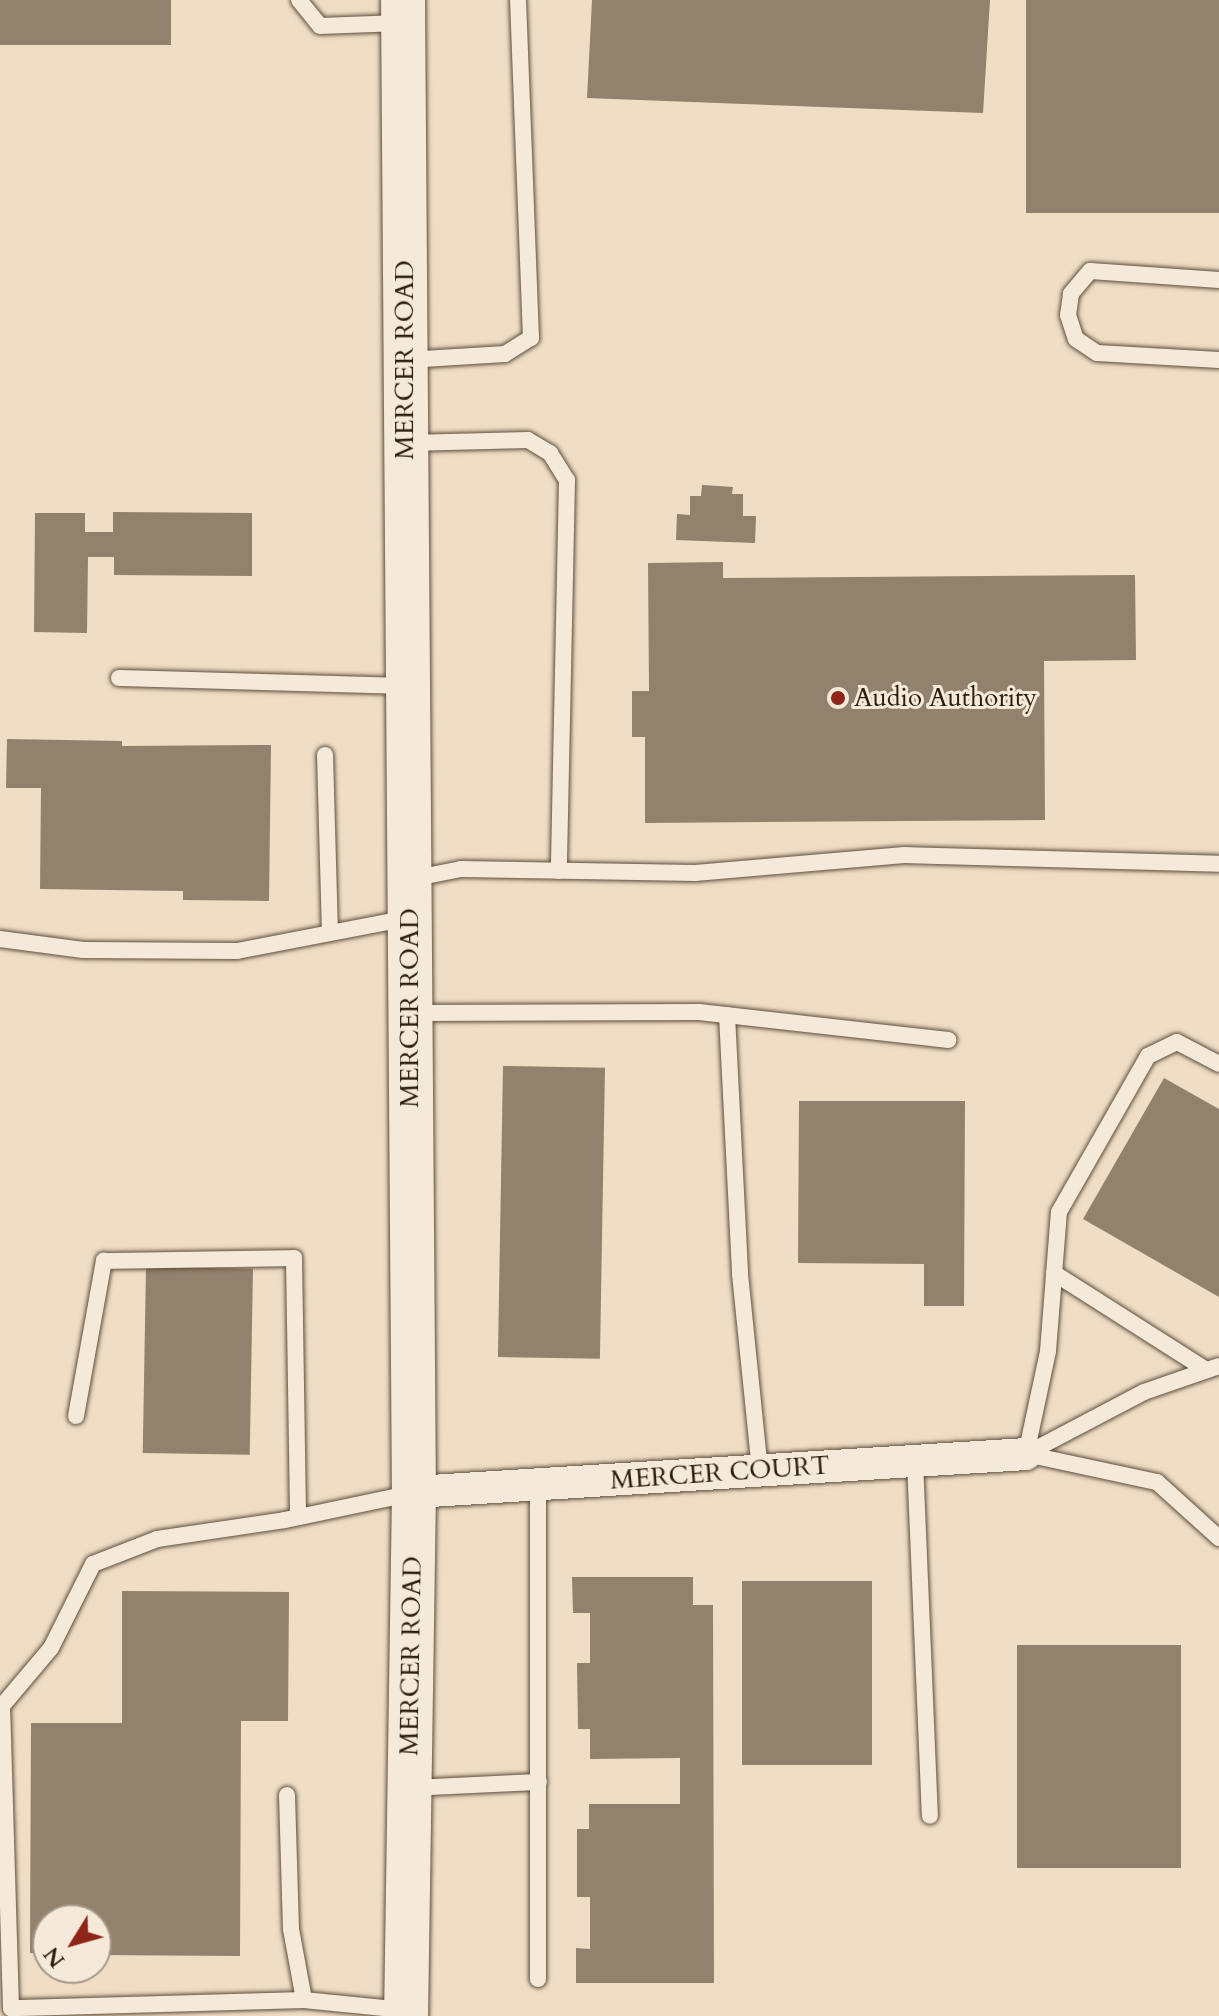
<!DOCTYPE html>
<style>
body{margin:0}
#map{position:relative;width:1219px;height:2016px;overflow:hidden;background:#efddc5;font-family:Cardo,serif}
div>[style]{position:absolute}
[style*='--x']{left:calc(var(--x)*1px);top:calc(var(--y)*1px);width:calc(var(--w)*1px);rotate:calc(var(--a)*1deg)}
.building>*{inset:0;background:#91816d;transform-origin:0 0}
.roads{filter:drop-shadow(0 0 2px #5d4e3b) drop-shadow(0 0 2px #5d4e3b)}
.lane>*{height:16px;margin:-8px;padding:0 8px;transform-origin:8px;border-radius:8px;background:#f5e9d9}
.street>*{height:32px;margin:-16px;padding:0 16px;transform-origin:16px;border-radius:16px;background:#f5e9d9}
.secondary>*{height:44px;margin:-22px;padding:0 22px;transform-origin:22px;border-radius:22px;background:#f5e9d9}
.dots>*{width:22px;height:22px;translate:-50% -50%;box-sizing:border-box;border:4px solid #f5e9d9;border-radius:50%}
span{translate:-50% -50%;white-space:nowrap;text-align:center;line-height:1.15;-webkit-text-stroke:6px #f5e9d9;paint-order:stroke}
.street-label{font-size:26px;color:#2c1e0d}
.poi-label{font-size:26px;color:#2c1e0d}
.left{translate:0 -50%;text-align:left}
.north{position:absolute;left:32px;top:1904px;width:80px;height:80px;box-sizing:border-box;background:#f5e9d9;border:2px solid #a59887;border-radius:50%;rotate:233deg;font-size:22px;font-weight:700;line-height:32px;text-align:center;color:#2c1e0d}
.north::after{content:'';display:block;margin:auto;width:28px;height:36px;background:#8f2418;clip-path:polygon(50% 0,100% 100%,50% 72%,0 100%)}
</style>
<div id="map">
<div class="building">
<div style="left:0;top:0;width:171px;height:45px"></div>
<div style="clip-path:polygon(592px 0,990px 0,983px 113px,587px 98px)"></div>
<div style="left:1026px;top:0;width:193px;height:213px"></div>
<div style="clip-path:polygon(702px 485px,733px 487px,732px 494px,743px 494px,743px 516px,756px 516px,755px 543px,676px 540px,677px 514px,690px 515px,690px 496px,701px 496px)"></div>
<div style="clip-path:polygon(113px 512px,252px 513px,252px 576px,114px 575px,114px 557px,88px 557px,87px 633px,34px 632px,35px 513px,85px 513px,85px 532px,113px 532px)"></div>
<div style="clip-path:polygon(723px 562px,723px 578px,1135px 575px,1136px 660px,1044px 661px,1045px 820px,645px 823px,645px 737px,632px 737px,632px 691px,649px 691px,648px 563px)"></div>
<div style="clip-path:polygon(7px 739px,122px 741px,122px 746px,271px 745px,269px 901px,183px 900px,183px 891px,40px 889px,41px 788px,6px 788px)"></div>
<div style="left:503px;top:1066px;width:102px;height:291px;rotate:1deg"></div>
<div style="clip-path:polygon(1164px 1078px,1219px 1109px,1219px 1297px,1083px 1219px)"></div>
<div style="clip-path:polygon(799px 1101px,965px 1101px,964px 1306px,924px 1306px,924px 1264px,798px 1263px)"></div>
<div style="left:146px;top:1267px;width:107px;height:186px;rotate:1deg"></div>
<div style="clip-path:polygon(572px 1577px,693px 1577px,693px 1605px,713px 1605px,714px 1983px,576px 1983px,576px 1948px,590px 1949px,590px 1897px,577px 1897px,577px 1829px,589px 1829px,589px 1804px,680px 1804px,680px 1758px,590px 1759px,590px 1729px,578px 1729px,577px 1663px,590px 1663px,590px 1613px,573px 1613px)"></div>
<div style="left:742px;top:1581px;width:130px;height:184px"></div>
<div style="clip-path:polygon(122px 1591px,289px 1592px,288px 1721px,241px 1721px,240px 1956px,96px 1955px,96px 1920px,48px 1920px,48px 1953px,30px 1953px,31px 1723px,122px 1723px)"></div>
<div style="left:1017px;top:1645px;width:164px;height:223px"></div>
</div>
<div class="roads">
<div class="lane">
<div style="--x:299;--y:0;--w:33;--a:51"></div>
<div style="--x:320;--y:26;--w:80;--a:-2.1"></div>
<div style="--x:1219;--y:280;--w:129;--a:-176"></div>
<div style="--x:1090;--y:271;--w:30;--a:130"></div>
<div style="--x:1071;--y:294;--w:21;--a:98"></div>
<div style="--x:1068;--y:315;--w:25;--a:72"></div>
<div style="--x:1076;--y:339;--w:25;--a:34"></div>
<div style="--x:1097;--y:353;--w:122;--a:3.3"></div>
<div style="--x:407;--y:360;--w:98;--a:-3.5"></div>
<div style="--x:505;--y:354;--w:31;--a:-32"></div>
<div style="--x:531;--y:338;--w:338;--a:-92.2"></div>
<div style="--x:408;--y:443;--w:120;--a:-1.4"></div>
<div style="--x:528;--y:440;--w:26;--a:31"></div>
<div style="--x:550;--y:453;--w:32;--a:58"></div>
<div style="--x:567;--y:480;--w:391;--a:91.2"></div>
<div style="--x:119;--y:678;--w:288;--a:1.6"></div>
<div style="--x:325;--y:755;--w:176;--a:88.4"></div>
<div style="--x:411;--y:879;--w:51;--a:-11.3"></div>
<div style="--x:461;--y:869;--w:234;--a:1"></div>
<div style="--x:695;--y:873;--w:210;--a:-4.9"></div>
<div style="--x:904;--y:855;--w:315;--a:1.6"></div>
<div style="--x:0;--y:939;--w:84;--a:7.5"></div>
<div style="--x:83;--y:950;--w:154;--a:0.4"></div>
<div style="--x:237;--y:951;--w:174;--a:-10.9"></div>
<div style="--x:412;--y:1013;--w:287;--a:-0.2"></div>
<div style="--x:699;--y:1012;--w:251;--a:6.4"></div>
<div style="--x:727;--y:1015;--w:259;--a:87.1"></div>
<div style="--x:740;--y:1274;--w:198;--a:84.2"></div>
<div style="--x:1054;--y:1273;--w:180;--a:32.5"></div>
<div style="--x:76;--y:1416;--w:158;--a:-79.8"></div>
<div style="--x:104;--y:1261;--w:190;--a:-0.9"></div>
<div style="--x:294;--y:1258;--w:259;--a:89.1"></div>
<div style="--x:1026;--y:1454;--w:105;--a:-77.9"></div>
<div style="--x:1048;--y:1351;--w:139;--a:-85.5"></div>
<div style="--x:1059;--y:1212;--w:180;--a:-60.3"></div>
<div style="--x:1148;--y:1056;--w:32;--a:-26"></div>
<div style="--x:1177;--y:1042;--w:47;--a:27.6"></div>
<div style="--x:1026;--y:1454;--w:134;--a:12.1"></div>
<div style="--x:1157;--y:1482;--w:84;--a:42.1"></div>
<div style="--x:1026;--y:1454;--w:133;--a:-27.7"></div>
<div style="--x:1144;--y:1392;--w:79;--a:-19.1"></div>
<div style="--x:915;--y:1461;--w:355;--a:87.6"></div>
<div style="--x:538;--y:1485;--w:494;--a:90"></div>
<div style="--x:411;--y:1788;--w:128;--a:-2.7"></div>
<div style="--x:287;--y:1795;--w:134;--a:88.3"></div>
<div style="--x:291;--y:1929;--w:72;--a:79.6"></div>
<div style="--x:304;--y:2000;--w:100;--a:5.7"></div>
<div style="--x:304;--y:2000;--w:293;--a:178.4"></div>
<div style="--x:11;--y:2008;--w:302;--a:-91.7"></div>
<div style="--x:2;--y:1706;--w:76;--a:-49.8"></div>
<div style="--x:51;--y:1648;--w:94;--a:-63.4"></div>
<div style="--x:93;--y:1564;--w:69;--a:-21.3"></div>
<div style="--x:157;--y:1539;--w:129;--a:-8.4"></div>
<div style="--x:285;--y:1520;--w:131;--a:-11.9"></div>
</div>
<div class="street">
<div style="--x:414;--y:1492;--w:613;--a:-3.55"></div>
</div>
<div class="secondary">
<div style="--x:403;--y:0;--w:1492;--a:89.58"></div>
<div style="--x:414;--y:1492;--w:524;--a:90.87"></div>
</div>
</div>
<div class="dots">
<div style="left:838px;top:698px;background:#8f2418"></div>
</div>
<div class="street-label">
<span style="left:405px;top:360px;rotate:-90deg">MERCER ROAD</span>
<span style="left:410px;top:1008px;rotate:-90deg">MERCER ROAD</span>
<span style="left:720px;top:1473px;rotate:-4deg">MERCER COURT</span>
<span style="left:411px;top:1656px;rotate:-89deg">MERCER ROAD</span>
</div>
<div class="poi-label">
<span class="left" style="left:854px;top:698px">Audio Authority</span>
</div>
<div class="north">N</div>
</div>
